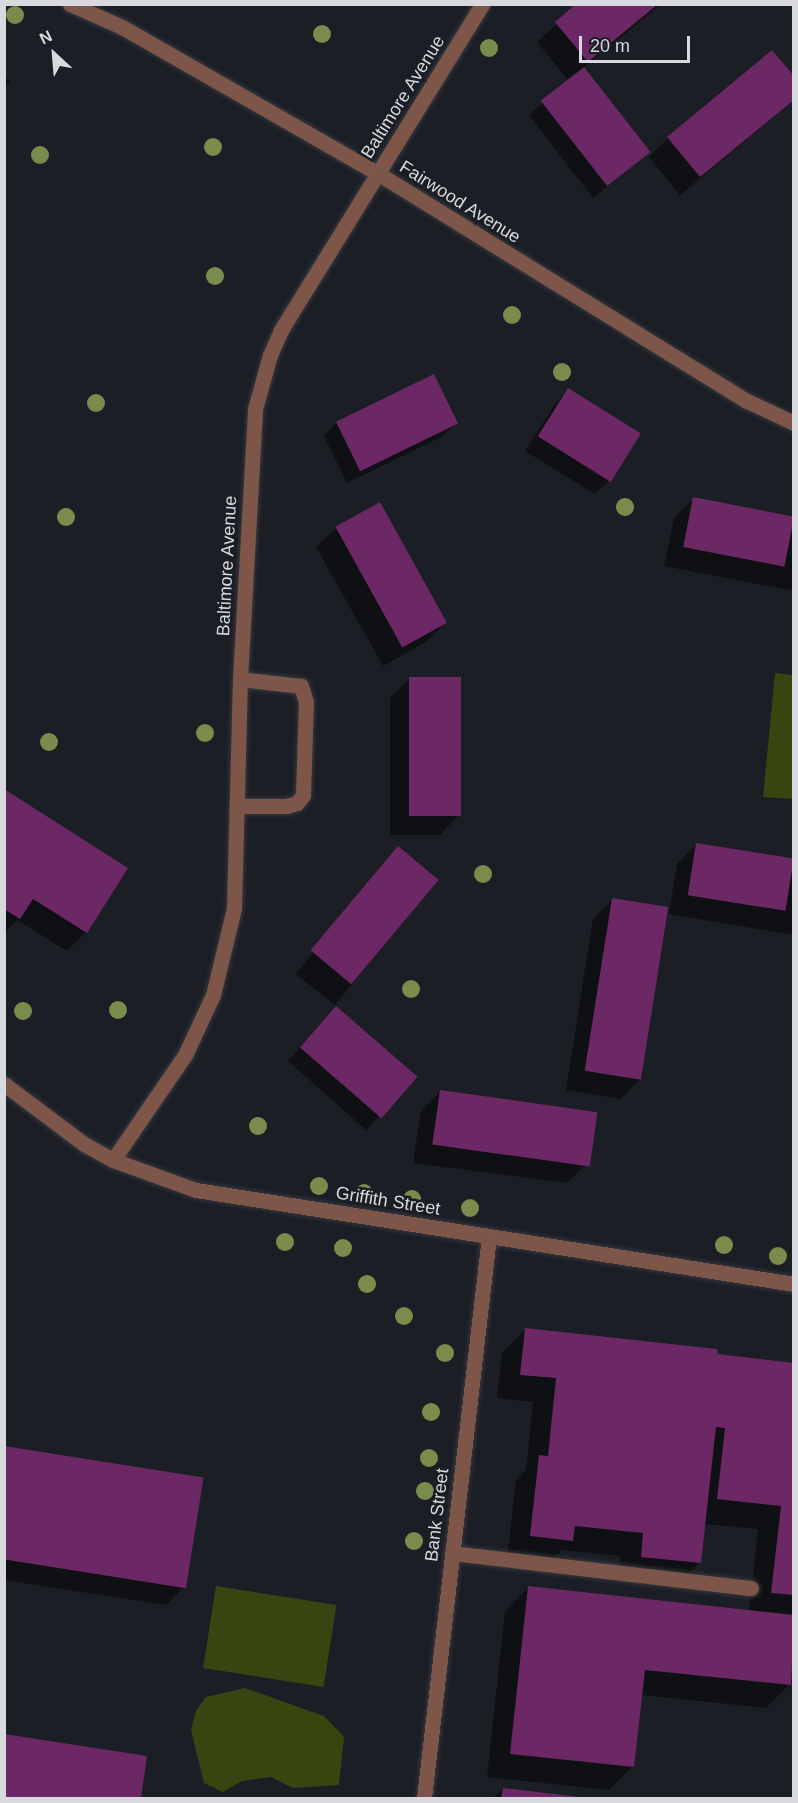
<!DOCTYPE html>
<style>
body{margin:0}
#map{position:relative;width:798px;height:1803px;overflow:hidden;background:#1c1e25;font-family:Arial,sans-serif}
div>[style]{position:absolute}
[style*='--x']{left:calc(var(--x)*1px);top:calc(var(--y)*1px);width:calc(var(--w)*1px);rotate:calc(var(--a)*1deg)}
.green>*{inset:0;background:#394511;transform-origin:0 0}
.shadow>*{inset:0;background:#0007;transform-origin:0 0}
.building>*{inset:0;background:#6b2865;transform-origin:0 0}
.roads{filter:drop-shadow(0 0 2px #36383f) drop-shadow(0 0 2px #36383f)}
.minor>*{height:15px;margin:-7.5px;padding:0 7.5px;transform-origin:7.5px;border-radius:7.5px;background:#7d5549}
.trees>*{width:18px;height:18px;margin:-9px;border-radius:50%;background:#798c4b}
span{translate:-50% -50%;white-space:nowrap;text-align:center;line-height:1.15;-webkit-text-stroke:5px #1c1e25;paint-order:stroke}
.street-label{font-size:18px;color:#d8d9de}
.frame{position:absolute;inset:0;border:6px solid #d8d9de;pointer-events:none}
.north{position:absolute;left:24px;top:24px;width:60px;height:60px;-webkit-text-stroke:4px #1c1e25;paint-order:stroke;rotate:334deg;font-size:16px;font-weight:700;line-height:24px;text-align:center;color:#d8d9de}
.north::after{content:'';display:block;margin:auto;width:21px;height:27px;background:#d8d9de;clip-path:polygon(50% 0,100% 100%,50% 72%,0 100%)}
.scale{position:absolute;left:579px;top:36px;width:111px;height:27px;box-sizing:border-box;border:3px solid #d8d9de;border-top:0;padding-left:8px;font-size:18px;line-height:21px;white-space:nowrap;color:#d8d9de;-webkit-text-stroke:4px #1c1e25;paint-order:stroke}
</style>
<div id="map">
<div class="green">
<div style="clip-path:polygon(775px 673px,793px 675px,793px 799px,763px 797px)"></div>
<div style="left:216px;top:1586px;width:122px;height:83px;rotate:9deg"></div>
<div style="clip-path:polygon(245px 1688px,324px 1716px,344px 1737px,339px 1785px,293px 1788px,271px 1777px,242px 1781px,223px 1792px,204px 1783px,191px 1730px,196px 1711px,206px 1697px)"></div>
</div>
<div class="shadow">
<div style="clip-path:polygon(578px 4px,661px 4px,583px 68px,648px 152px,593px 198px,529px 115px,569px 81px,537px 42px)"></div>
<div style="clip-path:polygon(4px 76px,11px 82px,4px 89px)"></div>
<div style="clip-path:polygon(794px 100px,680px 195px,649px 157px,668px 138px)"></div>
<div style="clip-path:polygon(568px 390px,609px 481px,595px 494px,525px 451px,555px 404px)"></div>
<div style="clip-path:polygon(337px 422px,456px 423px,443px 436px,347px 483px,324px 436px)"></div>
<div style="clip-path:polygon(694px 499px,794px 518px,794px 591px,664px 566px,674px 518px)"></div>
<div style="clip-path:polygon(336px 528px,445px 623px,426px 642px,383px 666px,316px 547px)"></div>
<div style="clip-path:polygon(409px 679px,459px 815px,440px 835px,390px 835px,390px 698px)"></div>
<div style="clip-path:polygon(4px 791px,86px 932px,67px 951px,17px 920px,4px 933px)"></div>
<div style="clip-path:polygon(697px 844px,794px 861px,794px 935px,669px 914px,677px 864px)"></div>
<div style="left:398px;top:848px;width:50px;height:162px;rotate:39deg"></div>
<div style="clip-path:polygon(612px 900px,640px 1079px,621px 1099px,566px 1090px,593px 919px)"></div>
<div style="clip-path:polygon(322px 1022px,415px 1077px,366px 1130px,288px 1061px)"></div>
<div style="clip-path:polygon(441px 1091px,586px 1164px,567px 1183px,413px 1163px,421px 1111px)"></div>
<div style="clip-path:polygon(526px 1329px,794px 1364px,794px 1641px,790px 1684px,766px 1708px,641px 1695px,633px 1766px,609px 1790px,487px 1777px,505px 1611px,529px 1587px,749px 1612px,758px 1529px,704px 1524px,700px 1562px,676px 1586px,618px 1580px,620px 1556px,562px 1550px,548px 1564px,507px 1559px,516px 1480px,526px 1470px,533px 1402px,497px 1398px,502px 1353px)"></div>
<div style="clip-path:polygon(4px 1448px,185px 1586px,166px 1605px,4px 1580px)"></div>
<div style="clip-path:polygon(4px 1735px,146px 1757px,139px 1798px,4px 1798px)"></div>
<div style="clip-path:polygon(503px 1789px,579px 1798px,494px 1798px)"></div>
</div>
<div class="building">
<div style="clip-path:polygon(576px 4px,658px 4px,588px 62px,555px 22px)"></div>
<div style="clip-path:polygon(772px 50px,794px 76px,794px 100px,700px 177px,667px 137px)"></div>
<div style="left:584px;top:67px;width:108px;height:55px;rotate:52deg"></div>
<div style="left:434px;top:374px;width:55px;height:109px;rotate:64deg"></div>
<div style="left:568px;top:388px;width:86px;height:57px;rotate:32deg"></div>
<div style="left:693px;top:497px;width:103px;height:51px;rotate:11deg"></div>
<div style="left:380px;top:502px;width:138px;height:51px;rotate:61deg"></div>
<div style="left:409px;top:677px;width:52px;height:139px"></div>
<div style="clip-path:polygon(4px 789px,128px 868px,87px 933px,33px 899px,20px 919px,4px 909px)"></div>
<div style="left:696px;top:843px;width:99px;height:53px;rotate:9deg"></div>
<div style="left:398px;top:846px;width:53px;height:136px;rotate:40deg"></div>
<div style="left:612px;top:898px;width:57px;height:175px;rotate:9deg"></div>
<div style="left:336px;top:1006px;width:108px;height:55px;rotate:41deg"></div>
<div style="left:440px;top:1090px;width:159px;height:55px;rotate:8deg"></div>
<div style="clip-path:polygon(525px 1328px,717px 1349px,718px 1354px,794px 1363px,794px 1595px,771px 1593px,781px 1506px,717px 1499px,725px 1428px,716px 1427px,701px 1563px,641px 1557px,643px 1533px,575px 1526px,573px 1541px,530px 1536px,539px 1455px,548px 1456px,556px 1378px,520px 1375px)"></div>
<div style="left:4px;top:1446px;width:202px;height:112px;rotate:9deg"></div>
<div style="clip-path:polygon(528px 1586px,794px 1615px,791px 1685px,645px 1670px,634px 1767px,510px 1754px)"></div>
<div style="clip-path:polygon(4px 1734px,147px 1756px,141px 1798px,4px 1798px)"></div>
<div style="clip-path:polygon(503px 1788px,579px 1797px,579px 1798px,501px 1798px)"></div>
</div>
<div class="roads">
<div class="minor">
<div style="--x:70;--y:4;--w:57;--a:23.9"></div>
<div style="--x:122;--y:27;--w:296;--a:29.8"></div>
<div style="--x:379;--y:174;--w:432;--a:31.7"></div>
<div style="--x:747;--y:401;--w:52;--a:25.1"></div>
<div style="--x:237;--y:806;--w:49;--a:0"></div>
<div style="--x:286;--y:806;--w:11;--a:-15"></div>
<div style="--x:297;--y:803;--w:10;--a:-53"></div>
<div style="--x:303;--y:795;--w:93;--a:-88.2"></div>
<div style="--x:306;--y:702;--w:17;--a:-107"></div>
<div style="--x:301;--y:686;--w:61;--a:-173.5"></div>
<div style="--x:4;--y:1084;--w:100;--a:36.9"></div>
<div style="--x:84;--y:1144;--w:33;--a:29"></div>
<div style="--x:113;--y:1160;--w:88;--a:19.9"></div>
<div style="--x:196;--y:1190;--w:605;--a:8.93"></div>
<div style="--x:113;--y:1160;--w:127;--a:-55.6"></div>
<div style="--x:185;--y:1055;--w:66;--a:-65"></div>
<div style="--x:213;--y:995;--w:89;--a:-76.4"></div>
<div style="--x:234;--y:908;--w:229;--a:-88.5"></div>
<div style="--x:240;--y:679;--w:270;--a:-86.8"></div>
<div style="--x:255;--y:409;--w:56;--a:-74.5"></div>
<div style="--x:270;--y:355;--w:27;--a:-66"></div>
<div style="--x:281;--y:330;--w:383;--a:-58.3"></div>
<div style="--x:452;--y:1553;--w:301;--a:6.7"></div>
<div style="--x:424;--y:1798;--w:566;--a:-83.4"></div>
</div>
</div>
<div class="trees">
<div style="left:15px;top:15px"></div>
<div style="left:322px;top:34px"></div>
<div style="left:489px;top:48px"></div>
<div style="left:213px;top:147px"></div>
<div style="left:40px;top:155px"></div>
<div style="left:215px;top:276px"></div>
<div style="left:512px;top:315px"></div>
<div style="left:562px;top:372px"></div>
<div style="left:96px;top:403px"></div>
<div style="left:625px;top:507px"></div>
<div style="left:66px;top:517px"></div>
<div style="left:205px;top:733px"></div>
<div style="left:49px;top:742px"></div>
<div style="left:483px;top:874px"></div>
<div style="left:411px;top:989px"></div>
<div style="left:118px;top:1010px"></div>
<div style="left:23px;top:1011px"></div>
<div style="left:258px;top:1126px"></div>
<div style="left:319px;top:1186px"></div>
<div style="left:364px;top:1193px"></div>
<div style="left:412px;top:1199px"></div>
<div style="left:470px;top:1208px"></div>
<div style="left:285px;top:1242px"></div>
<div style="left:724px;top:1245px"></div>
<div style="left:343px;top:1248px"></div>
<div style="left:778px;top:1256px"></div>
<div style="left:367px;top:1284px"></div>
<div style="left:404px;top:1316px"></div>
<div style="left:445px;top:1353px"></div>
<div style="left:431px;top:1412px"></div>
<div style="left:429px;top:1458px"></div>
<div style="left:425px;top:1491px"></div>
<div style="left:414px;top:1541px"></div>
</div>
<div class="street-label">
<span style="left:403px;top:97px;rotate:-58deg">Baltimore Avenue</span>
<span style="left:460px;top:202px;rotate:32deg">Fairwood Avenue</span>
<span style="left:227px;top:566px;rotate:-87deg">Baltimore Avenue</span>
<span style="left:388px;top:1201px;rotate:9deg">Griffith Street</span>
<span style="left:437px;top:1515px;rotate:-83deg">Bank Street</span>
</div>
<div class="frame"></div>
<div class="north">N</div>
<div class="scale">20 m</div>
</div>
